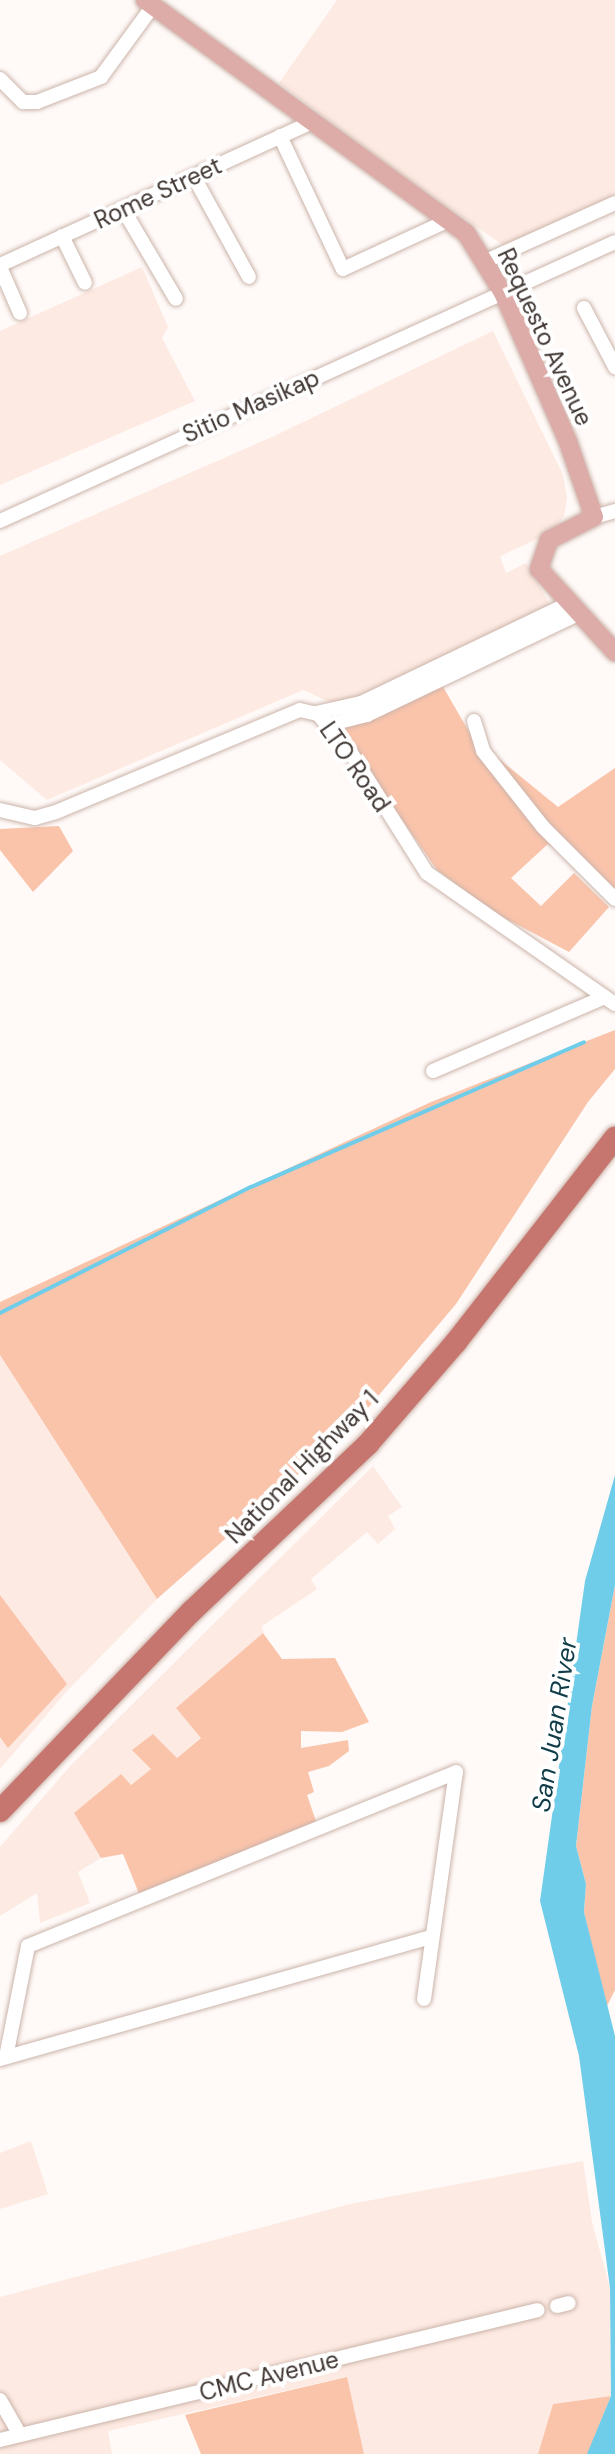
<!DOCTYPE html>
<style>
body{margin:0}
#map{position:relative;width:615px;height:2454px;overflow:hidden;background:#fffaf8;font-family:"DM Sans",sans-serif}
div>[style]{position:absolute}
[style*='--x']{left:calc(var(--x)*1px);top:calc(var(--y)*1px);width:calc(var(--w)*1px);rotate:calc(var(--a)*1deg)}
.built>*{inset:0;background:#fdeae2}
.green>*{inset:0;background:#fac4ab}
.water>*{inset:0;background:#6fcdea}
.stream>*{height:4px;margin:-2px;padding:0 2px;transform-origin:2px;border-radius:2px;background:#6fcdea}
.roads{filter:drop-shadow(0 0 2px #cbb4aa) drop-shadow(0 0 2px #cbb4aa)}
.minor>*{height:14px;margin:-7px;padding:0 7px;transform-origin:7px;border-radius:7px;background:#fff}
.major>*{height:18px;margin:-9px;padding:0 9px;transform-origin:9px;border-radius:9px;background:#ddaca9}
.highway>*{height:22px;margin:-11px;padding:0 11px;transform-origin:11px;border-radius:11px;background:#c6756f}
span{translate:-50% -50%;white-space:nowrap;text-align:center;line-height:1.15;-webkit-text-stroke:8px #fff;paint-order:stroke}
.street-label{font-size:24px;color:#3f3632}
.water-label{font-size:26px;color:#103c48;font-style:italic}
</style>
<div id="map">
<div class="built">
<div style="clip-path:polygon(337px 0,615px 0,615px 199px,507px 248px,393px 168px,279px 83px)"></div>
<div style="clip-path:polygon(142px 267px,168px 327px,162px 338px,195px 401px,0 485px,0 331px)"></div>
<div style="clip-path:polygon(493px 331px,563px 475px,567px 498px,564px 516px,550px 533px,500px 556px,506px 573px,526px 563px,552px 608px,341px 707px,303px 690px,47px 800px,0 760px,0 556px,274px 436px)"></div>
<div style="clip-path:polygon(0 1355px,157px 1599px,66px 1692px,0 1769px)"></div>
<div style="clip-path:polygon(373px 1466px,402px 1507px,388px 1516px,395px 1529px,378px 1544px,367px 1532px,311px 1579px,317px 1589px,262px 1626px,263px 1633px,176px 1708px,201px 1737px,177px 1758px,154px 1735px,151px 1769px,130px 1785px,120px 1775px,74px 1813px,101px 1858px,78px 1872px,90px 1903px,40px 1923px,37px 1893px,0 1916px,0 1847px,71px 1765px)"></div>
<div style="clip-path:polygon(31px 2141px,48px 2194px,0 2209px,0 2153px)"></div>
<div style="clip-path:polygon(583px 2161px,592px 2222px,610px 2288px,611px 2396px,553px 2404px,538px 2454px,364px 2454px,346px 2377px,108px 2431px,112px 2454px,0 2454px,0 2297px,350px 2204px)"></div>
</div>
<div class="green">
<div style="clip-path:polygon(438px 678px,472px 737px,558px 807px,615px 768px,615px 891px,548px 844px,511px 878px,541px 906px,574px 873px,609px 907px,569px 952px,495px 913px,437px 870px,327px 712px)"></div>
<div style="clip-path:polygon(59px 826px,73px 851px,33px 892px,0 850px,0 829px)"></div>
<div style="clip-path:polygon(615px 1030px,615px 1069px,588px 1102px,456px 1304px,351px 1428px,157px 1599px,0 1355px,0 1302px,431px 1102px)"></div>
<div style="clip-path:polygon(615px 1585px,615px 1990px,606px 2008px,584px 1912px,586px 1884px,576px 1846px,592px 1706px)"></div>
<div style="clip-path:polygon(0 1595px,67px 1684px,8px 1748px,0 1737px)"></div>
<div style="clip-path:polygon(263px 1633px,282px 1659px,335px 1658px,369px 1722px,342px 1732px,301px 1731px,301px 1748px,348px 1740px,349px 1751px,329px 1766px,308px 1772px,314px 1792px,307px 1795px,317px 1824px,140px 1896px,123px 1854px,101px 1858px,74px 1813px,121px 1774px,131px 1785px,151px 1769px,132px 1750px,153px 1734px,177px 1758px,201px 1738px,176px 1708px)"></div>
<div style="clip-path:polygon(347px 2377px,364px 2454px,201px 2454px,185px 2415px)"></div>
<div style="clip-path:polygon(611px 2396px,588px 2454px,538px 2454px,553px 2404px)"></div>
</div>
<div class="water">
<div style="clip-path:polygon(615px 1475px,615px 1585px,592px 1706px,576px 1846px,586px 1884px,584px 1912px,615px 2036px,615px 2454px,587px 2454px,611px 2396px,610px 2288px,579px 2056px,540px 1901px,585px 1581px)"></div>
</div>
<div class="stream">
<div style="--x:0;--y:1313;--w:281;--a:-26.7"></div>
<div style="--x:251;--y:1187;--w:363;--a:-23.5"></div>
</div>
<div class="roads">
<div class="minor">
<div style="--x:0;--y:79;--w:33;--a:45"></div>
<div style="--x:23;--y:102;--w:14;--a:0"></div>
<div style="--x:37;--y:102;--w:69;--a:-21.3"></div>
<div style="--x:101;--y:77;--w:88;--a:-53.8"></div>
<div style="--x:280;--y:136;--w:147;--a:64.7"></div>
<div style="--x:343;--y:269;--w:117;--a:-24.8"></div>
<div style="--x:194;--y:177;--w:114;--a:61.2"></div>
<div style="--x:123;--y:209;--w:104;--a:59.5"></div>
<div style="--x:62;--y:236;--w:52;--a:63.9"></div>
<div style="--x:486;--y:261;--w:141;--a:-24.2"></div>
<div style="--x:0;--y:265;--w:346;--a:-24.6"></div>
<div style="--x:0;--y:267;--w:50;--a:66.5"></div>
<div style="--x:584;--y:308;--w:67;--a:62.3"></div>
<div style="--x:594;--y:517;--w:22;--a:-16"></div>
<div style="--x:0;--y:521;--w:675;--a:-24.4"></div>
<div style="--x:316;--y:713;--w:46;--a:-12.5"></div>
<div style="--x:361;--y:703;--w:229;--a:-25.6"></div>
<div style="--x:474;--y:721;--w:31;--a:73"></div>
<div style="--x:483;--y:751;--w:97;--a:51.7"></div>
<div style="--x:543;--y:827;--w:102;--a:45"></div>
<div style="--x:331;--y:724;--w:37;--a:-14"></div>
<div style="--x:367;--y:715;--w:234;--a:-25.6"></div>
<div style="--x:0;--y:810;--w:36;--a:13"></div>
<div style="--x:35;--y:818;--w:22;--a:-16"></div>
<div style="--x:56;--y:812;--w:264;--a:-22.7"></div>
<div style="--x:300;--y:710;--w:18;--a:13"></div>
<div style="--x:318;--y:714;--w:51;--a:49.8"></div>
<div style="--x:351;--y:753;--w:142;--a:57.7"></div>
<div style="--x:427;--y:873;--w:229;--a:34.9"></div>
<div style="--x:433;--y:1071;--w:187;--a:-23.3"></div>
<div style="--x:424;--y:1999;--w:229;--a:-82"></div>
<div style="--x:6;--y:2057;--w:113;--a:-78.8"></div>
<div style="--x:28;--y:1946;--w:462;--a:-22.1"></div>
<div style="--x:0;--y:2059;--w:446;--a:-15.8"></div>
<div style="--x:557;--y:2306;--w:12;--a:-14"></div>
<div style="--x:0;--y:2400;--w:40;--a:60.3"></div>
<div style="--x:0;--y:2440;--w:553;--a:-13.58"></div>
</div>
<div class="major">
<div style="--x:145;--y:0;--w:397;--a:36"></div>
<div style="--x:466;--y:233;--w:70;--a:58.3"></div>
<div style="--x:503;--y:293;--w:163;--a:66.4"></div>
<div style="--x:568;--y:442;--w:79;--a:70.9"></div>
<div style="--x:594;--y:517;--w:51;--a:152.9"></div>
<div style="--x:549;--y:540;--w:31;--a:109"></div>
<div style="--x:539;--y:569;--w:113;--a:47.5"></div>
</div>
<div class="highway">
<div style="--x:0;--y:1811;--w:277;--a:-46.2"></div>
<div style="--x:192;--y:1611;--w:243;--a:-43.5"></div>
<div style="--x:368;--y:1444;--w:135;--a:-49.2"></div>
<div style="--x:456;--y:1342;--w:259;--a:-52.1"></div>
</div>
</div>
<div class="street-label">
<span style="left:158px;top:193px;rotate:-25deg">Rome Street</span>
<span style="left:545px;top:337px;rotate:65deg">Requesto Avenue</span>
<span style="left:251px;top:406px;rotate:-24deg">Sitio Masikap</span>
<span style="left:355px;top:767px;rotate:55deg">LTO Road</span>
<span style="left:302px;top:1467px;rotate:-45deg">National Highway 1</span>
<span style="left:269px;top:2376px;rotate:-14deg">CMC Avenue</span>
</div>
<div class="water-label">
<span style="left:555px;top:1725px;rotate:-81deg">San Juan River</span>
</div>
</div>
